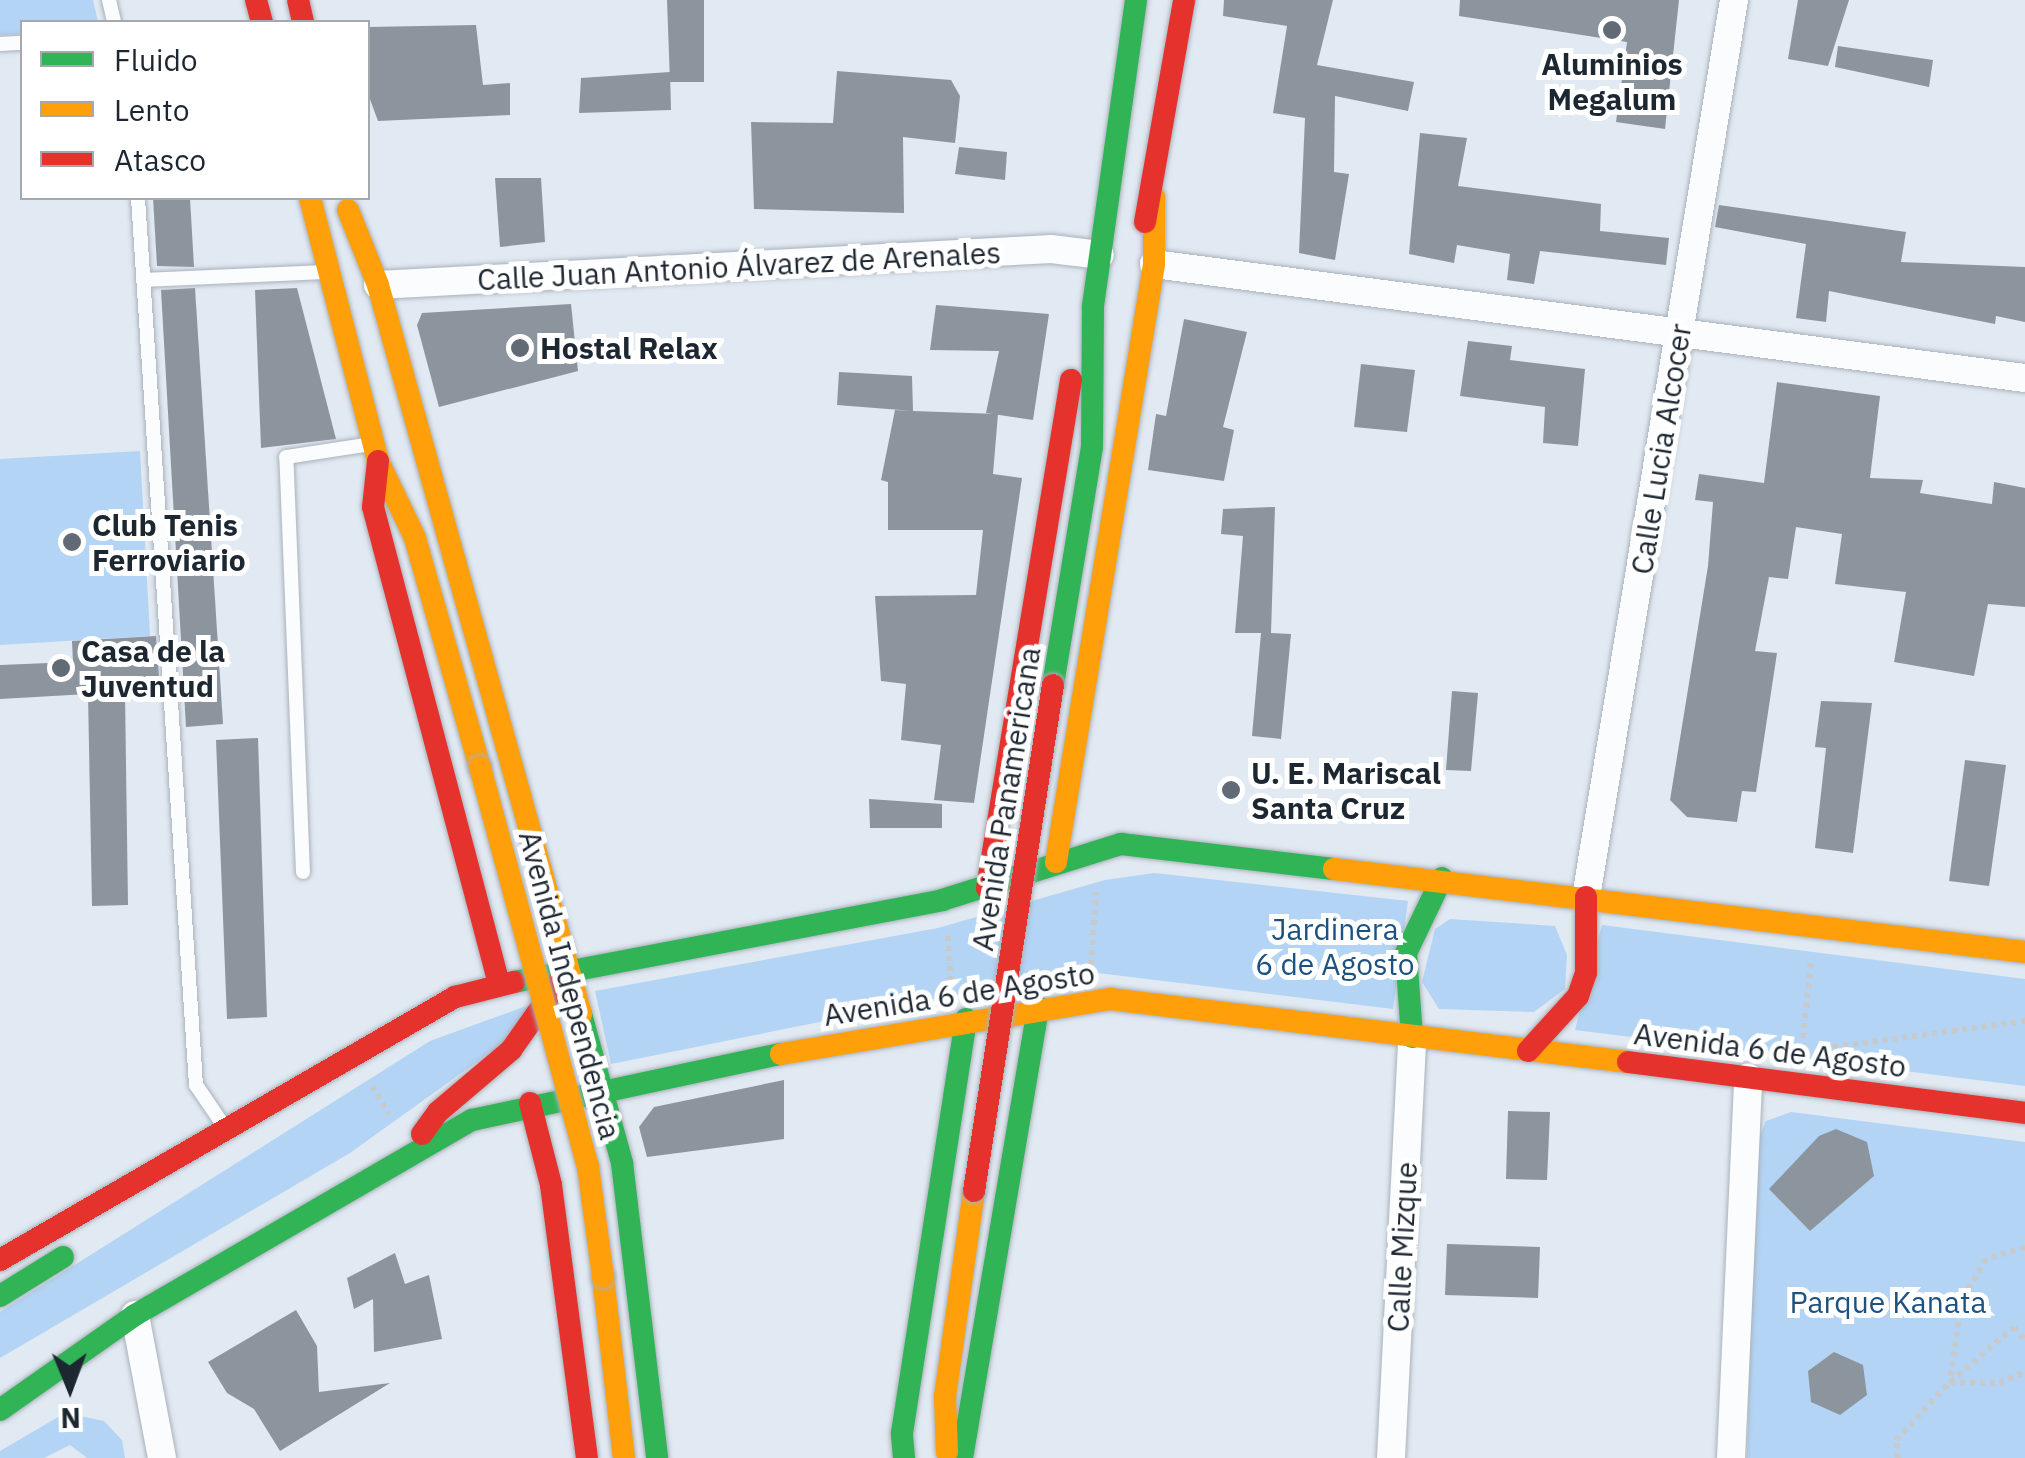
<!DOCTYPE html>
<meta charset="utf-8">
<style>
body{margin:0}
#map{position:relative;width:2025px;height:1458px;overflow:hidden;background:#e1e9f2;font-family:"IBM Plex Sans",sans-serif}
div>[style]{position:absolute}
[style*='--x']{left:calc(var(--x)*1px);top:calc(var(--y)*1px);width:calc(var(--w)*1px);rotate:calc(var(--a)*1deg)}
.green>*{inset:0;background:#b3d4f4}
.building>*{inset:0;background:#8c959d}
.path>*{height:6px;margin-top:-3px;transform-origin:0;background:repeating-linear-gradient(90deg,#c6cacd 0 5px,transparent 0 10px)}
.roads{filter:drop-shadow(0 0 2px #a9b1ba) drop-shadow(0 0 2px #a9b1ba)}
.lane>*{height:14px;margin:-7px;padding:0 7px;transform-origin:7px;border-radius:7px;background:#fafcfd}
.street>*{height:28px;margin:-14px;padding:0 14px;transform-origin:14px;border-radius:14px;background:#fafcfd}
.fast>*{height:22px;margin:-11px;padding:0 11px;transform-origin:11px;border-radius:11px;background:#30b455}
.slow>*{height:22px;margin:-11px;padding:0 11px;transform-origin:11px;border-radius:11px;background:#ff9f0a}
.jam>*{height:22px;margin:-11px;padding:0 11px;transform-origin:11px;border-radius:11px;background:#e5322d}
.bridges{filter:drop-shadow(0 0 2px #a9b1ba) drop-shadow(0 0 2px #a9b1ba)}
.slow-bridge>*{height:22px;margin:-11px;padding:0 11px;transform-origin:11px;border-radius:11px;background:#ff9f0a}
.jam-bridge>*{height:22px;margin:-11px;padding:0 11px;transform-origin:11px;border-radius:11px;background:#e5322d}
.dots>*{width:28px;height:28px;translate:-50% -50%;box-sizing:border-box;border:5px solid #fff;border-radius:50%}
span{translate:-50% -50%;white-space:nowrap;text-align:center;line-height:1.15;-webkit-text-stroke:10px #fff;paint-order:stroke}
.poi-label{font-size:30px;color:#1d2732;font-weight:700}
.left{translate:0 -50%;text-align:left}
.street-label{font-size:30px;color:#1d2732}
.park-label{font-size:30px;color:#1c5180}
.legend{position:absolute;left:20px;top:20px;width:350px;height:180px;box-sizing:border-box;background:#fff;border:2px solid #a5a9ad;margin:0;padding:12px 18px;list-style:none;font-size:30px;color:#1d2732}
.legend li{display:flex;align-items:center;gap:20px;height:50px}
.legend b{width:50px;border:2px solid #a5a9ad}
.north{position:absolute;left:20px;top:1338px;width:100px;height:100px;-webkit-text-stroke:8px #fff;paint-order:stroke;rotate:179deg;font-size:28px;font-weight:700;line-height:40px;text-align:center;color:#1d2732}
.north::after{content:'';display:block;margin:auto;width:35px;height:45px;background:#1d2732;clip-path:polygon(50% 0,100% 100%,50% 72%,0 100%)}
</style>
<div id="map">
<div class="green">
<div style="clip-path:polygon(0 0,93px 0,98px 22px,22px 22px,22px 34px,0 35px)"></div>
<div style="clip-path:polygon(140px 451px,150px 636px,0 645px,0 459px)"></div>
<div style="clip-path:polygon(1154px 873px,1408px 901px,1393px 1009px,1098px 973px,944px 997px,611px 1064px,595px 991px,938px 928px,1105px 880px)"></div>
<div style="clip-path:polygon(1450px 919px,1555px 926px,1567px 955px,1565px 989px,1534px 1012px,1439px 1009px,1422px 982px,1435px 929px)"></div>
<div style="clip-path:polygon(1602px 925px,2025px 979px,2025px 1086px,1575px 1030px)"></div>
<div style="clip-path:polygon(540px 1001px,506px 1041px,350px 1153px,0 1358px,0 1312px,430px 1041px)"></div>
<div style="clip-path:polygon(1791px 1112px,2025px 1142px,2025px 1458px,1747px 1458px,1755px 1147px,1766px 1121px)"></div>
<div style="clip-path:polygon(65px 1413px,104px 1421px,122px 1440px,125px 1458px,87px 1458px,70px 1445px,44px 1458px,0 1458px,0 1451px)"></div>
</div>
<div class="building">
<div style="clip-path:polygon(667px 0,704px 0,704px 82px,670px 82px)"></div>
<div style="clip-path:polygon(1224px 0,1333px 0,1317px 65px,1414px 82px,1408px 111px,1335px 96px,1334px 172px,1349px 174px,1335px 260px,1299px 253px,1305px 118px,1273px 113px,1287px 26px,1223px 16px)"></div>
<div style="clip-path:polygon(1460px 0,1679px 0,1665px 129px,1616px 122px,1627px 42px,1459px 16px)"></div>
<div style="clip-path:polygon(1798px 0,1849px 0,1828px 66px,1788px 59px)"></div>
<div style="clip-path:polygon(476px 25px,483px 85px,510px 83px,510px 115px,378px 121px,368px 94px,368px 27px)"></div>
<div style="clip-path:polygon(1838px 46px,1933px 60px,1929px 87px,1835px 67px)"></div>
<div style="clip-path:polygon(837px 71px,951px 80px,960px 96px,955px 143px,903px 137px,904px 213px,754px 209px,751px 122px,833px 123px)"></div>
<div style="clip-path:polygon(670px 72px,671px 110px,579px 113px,581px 78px)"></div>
<div style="clip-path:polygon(1420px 133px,1467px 138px,1458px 186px,1601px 204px,1600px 231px,1669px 238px,1666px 265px,1540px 251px,1534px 284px,1507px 280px,1510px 254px,1457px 245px,1454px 263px,1409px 254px)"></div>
<div style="clip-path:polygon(959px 147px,1007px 152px,1005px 180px,955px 174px)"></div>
<div style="clip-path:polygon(495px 178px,541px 178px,545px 242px,500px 247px)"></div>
<div style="clip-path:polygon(153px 198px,190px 198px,194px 267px,157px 266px)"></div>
<div style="clip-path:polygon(1719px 205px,1906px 232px,1901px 262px,2025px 267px,2025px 322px,1996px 316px,1995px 324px,1829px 291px,1826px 322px,1796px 318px,1806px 244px,1715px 227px)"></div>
<div style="clip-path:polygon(195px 288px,223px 724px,186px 727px,161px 290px)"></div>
<div style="clip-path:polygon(297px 288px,336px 439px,261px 448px,255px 290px)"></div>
<div style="clip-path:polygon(571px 304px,578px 371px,439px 407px,417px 325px,422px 313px)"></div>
<div style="clip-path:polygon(936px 305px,1049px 314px,1033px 420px,986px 413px,999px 351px,930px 350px)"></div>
<div style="clip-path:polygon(1184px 319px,1247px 332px,1223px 427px,1234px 430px,1224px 481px,1148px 470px,1156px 414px,1166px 416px)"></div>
<div style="clip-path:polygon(1468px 341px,1512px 346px,1510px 360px,1585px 369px,1578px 446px,1543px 443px,1545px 407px,1460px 396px)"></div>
<div style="clip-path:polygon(1361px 364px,1415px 370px,1407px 432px,1354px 427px)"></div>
<div style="clip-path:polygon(839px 372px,912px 376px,913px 411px,998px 414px,993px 474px,1022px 478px,974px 803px,934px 800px,941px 745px,901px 740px,906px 684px,881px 681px,875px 596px,976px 595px,983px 530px,888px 530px,888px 482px,881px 480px,895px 410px,913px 411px,837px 405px)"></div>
<div style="clip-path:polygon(1777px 382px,1880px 396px,1870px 478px,1923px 480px,1920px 493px,1992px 504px,1994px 482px,2025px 488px,2025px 607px,1988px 604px,1974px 676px,1894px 662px,1906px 592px,1835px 584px,1842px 534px,1796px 527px,1788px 579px,1769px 577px,1755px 651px,1777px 653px,1756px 792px,1742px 791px,1737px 822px,1687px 817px,1670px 800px,1708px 566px,1713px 502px,1695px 500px,1699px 474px,1764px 483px)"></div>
<div style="clip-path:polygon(1275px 507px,1271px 633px,1291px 634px,1281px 739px,1252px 736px,1261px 633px,1235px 633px,1243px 536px,1221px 534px,1223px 509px)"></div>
<div style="clip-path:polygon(156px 636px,160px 690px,125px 692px,128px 905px,92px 906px,88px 694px,0 699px,0 665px,73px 662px,72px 641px)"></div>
<div style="clip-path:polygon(1452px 691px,1478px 693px,1471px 771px,1446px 770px)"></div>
<div style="clip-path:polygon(1821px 701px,1872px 703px,1853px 853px,1815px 848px,1826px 748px,1815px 747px)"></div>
<div style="clip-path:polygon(258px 738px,267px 1017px,227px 1019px,216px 740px)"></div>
<div style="clip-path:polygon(1965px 760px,2006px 765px,1989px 886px,1949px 881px)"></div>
<div style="clip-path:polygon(869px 799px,942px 804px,942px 828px,870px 828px)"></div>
<div style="clip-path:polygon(784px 1080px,784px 1139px,647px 1157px,639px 1127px,654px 1107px)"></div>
<div style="clip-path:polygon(1508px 1111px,1550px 1112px,1547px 1180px,1506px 1179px)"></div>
<div style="clip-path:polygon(1836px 1129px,1867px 1142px,1874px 1176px,1810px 1231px,1769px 1189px,1819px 1136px)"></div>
<div style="clip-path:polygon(1447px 1244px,1540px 1247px,1538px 1298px,1445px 1295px)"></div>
<div style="clip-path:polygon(395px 1253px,405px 1284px,429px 1275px,442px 1339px,374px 1352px,373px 1299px,354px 1309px,347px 1278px)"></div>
<div style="clip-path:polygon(296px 1310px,317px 1346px,319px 1392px,390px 1383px,280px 1451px,254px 1409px,227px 1393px,208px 1362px)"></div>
<div style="clip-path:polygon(1834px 1352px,1863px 1365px,1867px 1395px,1840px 1415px,1811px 1402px,1808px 1371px)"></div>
</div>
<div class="path">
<div style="--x:948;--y:936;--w:47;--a:86.3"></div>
<div style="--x:1091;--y:965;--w:73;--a:-86.1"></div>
<div style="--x:1833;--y:1047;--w:194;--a:-7.7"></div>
<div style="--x:1802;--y:1048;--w:87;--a:-84.1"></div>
<div style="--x:372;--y:1086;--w:33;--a:59"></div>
<div style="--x:2025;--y:1247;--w:41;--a:162.9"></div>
<div style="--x:1986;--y:1259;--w:50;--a:120.2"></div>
<div style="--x:1961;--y:1302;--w:81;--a:97.8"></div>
<div style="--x:1950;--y:1382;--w:49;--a:1.2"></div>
<div style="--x:1999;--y:1383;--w:28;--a:-23"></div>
<div style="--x:1898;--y:1458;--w:18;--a:-96"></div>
<div style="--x:1896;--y:1440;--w:79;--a:-47"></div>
<div style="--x:1950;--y:1382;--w:84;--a:-40.7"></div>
<div style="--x:2014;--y:1327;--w:17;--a:50"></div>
</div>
<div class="roads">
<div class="lane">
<div style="--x:109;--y:0;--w:23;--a:77"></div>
<div style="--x:0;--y:44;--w:22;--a:-3"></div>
<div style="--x:138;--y:198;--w:889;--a:86.26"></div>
<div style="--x:196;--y:1085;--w:50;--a:55.7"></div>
<div style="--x:144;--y:280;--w:180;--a:-2.5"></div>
<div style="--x:303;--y:872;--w:415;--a:-92.3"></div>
<div style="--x:286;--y:457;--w:87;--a:-8.6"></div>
</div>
<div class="street">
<div style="--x:1154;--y:264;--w:878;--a:7.46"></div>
<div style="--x:378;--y:285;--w:674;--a:-3.06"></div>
<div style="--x:1051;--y:249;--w:49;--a:7"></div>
<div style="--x:1586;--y:897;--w:909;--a:-80.63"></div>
<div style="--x:135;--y:1315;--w:146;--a:79.3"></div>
<div style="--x:1391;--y:1458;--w:422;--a:-87.1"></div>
<div style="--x:1731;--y:1458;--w:381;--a:-87.4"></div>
</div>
<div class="fast">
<div style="--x:1053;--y:685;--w:241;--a:-80.7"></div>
<div style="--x:1092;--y:447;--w:141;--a:-89.6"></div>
<div style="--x:1093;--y:306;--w:309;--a:-82"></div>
<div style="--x:514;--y:982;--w:436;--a:-10.8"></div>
<div style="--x:942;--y:900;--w:188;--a:-17.4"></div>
<div style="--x:1121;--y:844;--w:214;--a:6.7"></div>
<div style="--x:581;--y:1014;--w:155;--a:74.6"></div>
<div style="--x:622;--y:1163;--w:297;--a:83.2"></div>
<div style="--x:1412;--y:1037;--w:84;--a:-94.1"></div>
<div style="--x:1406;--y:953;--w:83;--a:-64.4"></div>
<div style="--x:0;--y:1296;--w:74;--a:-31.8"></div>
<div style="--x:0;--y:1410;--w:165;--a:-35.1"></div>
<div style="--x:135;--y:1315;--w:389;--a:-30.1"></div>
<div style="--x:472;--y:1120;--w:316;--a:-12.1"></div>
<div style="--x:904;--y:1458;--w:25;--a:-95"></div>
<div style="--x:902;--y:1433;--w:419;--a:-81.2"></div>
<div style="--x:962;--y:1458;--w:457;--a:-80.4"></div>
</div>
<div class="slow">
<div style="--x:310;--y:198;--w:272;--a:75.5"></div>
<div style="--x:378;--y:461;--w:85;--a:64.3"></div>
<div style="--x:415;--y:538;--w:238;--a:74.2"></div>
<div style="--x:348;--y:210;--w:81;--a:68.2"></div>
<div style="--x:378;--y:285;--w:757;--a:74.44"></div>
<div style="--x:1056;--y:862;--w:606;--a:-80.69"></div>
<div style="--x:1154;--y:264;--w:67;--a:-90"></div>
<div style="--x:1334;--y:869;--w:696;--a:6.85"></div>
<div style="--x:781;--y:1054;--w:334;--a:-9.5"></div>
<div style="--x:1110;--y:999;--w:522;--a:6.93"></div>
<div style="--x:603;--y:1277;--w:182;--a:83.4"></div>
<div style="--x:947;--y:1452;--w:55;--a:-92.1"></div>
<div style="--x:945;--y:1397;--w:208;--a:-82"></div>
</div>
<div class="jam">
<div style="--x:256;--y:0;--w:23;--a:75"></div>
<div style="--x:298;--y:0;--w:23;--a:77"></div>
<div style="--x:1145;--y:222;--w:225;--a:-80"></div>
<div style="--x:378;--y:461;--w:46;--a:96.2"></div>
<div style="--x:373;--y:507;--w:493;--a:75.2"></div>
<div style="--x:987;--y:888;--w:515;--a:-80.61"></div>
<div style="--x:1528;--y:1051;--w:74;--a:-47.7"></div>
<div style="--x:1578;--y:996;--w:24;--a:-71"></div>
<div style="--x:1586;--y:973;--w:76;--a:-90"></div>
<div style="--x:1628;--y:1062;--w:400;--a:7.3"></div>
<div style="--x:530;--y:1103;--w:85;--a:75.6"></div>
<div style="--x:551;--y:1185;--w:275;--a:82.5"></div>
<div style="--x:422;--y:1134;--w:27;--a:-54"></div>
<div style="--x:438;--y:1112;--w:96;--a:-40.3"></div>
<div style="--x:511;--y:1050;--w:87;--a:-54.8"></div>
<div style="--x:0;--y:1260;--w:526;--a:-30.03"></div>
<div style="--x:455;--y:997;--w:61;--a:-14.3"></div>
</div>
</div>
<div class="bridges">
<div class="slow-bridge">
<div style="--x:480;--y:767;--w:414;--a:74.9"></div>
<div style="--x:588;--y:1167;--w:111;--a:82.2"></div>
</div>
<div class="jam-bridge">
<div style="--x:974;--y:1191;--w:512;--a:-81.13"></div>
</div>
</div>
<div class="dots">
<div style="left:1612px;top:30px;background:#626b75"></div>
<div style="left:520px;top:348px;background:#626b75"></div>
<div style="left:72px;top:542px;background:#626b75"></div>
<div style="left:61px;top:668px;background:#626b75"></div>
<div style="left:1231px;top:790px;background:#626b75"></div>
</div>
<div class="poi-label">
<span style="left:1612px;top:81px">Aluminios<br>Megalum</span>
<span class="left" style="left:540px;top:348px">Hostal Relax</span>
<span class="left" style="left:92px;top:542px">Club Tenis<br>Ferroviario</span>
<span class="left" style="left:81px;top:668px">Casa de la<br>Juventud</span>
<span class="left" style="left:1251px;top:790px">U. E. Mariscal<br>Santa Cruz</span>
</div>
<div class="street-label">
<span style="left:739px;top:266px;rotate:-3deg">Calle Juan Antonio Álvarez de Arenales</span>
<span style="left:1661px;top:449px;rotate:-81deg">Calle Lucia Alcocer</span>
<span style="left:1006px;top:799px;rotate:-81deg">Avenida Panamericana</span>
<span style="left:570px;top:985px;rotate:75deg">Avenida Independencia</span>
<span style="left:959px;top:994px;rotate:-9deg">Avenida 6 de Agosto</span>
<span style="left:1770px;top:1050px;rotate:7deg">Avenida 6 de Agosto</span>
<span style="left:1402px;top:1247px;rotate:-87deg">Calle Mizque</span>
</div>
<div class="park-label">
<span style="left:1335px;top:946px">Jardinera<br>6 de Agosto</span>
<span style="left:1888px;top:1302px">Parque Kanata</span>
</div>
<ul class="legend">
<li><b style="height:12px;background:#30b455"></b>Fluido</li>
<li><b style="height:12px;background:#ff9f0a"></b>Lento</li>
<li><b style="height:12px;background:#e5322d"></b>Atasco</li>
</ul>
<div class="north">N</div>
</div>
